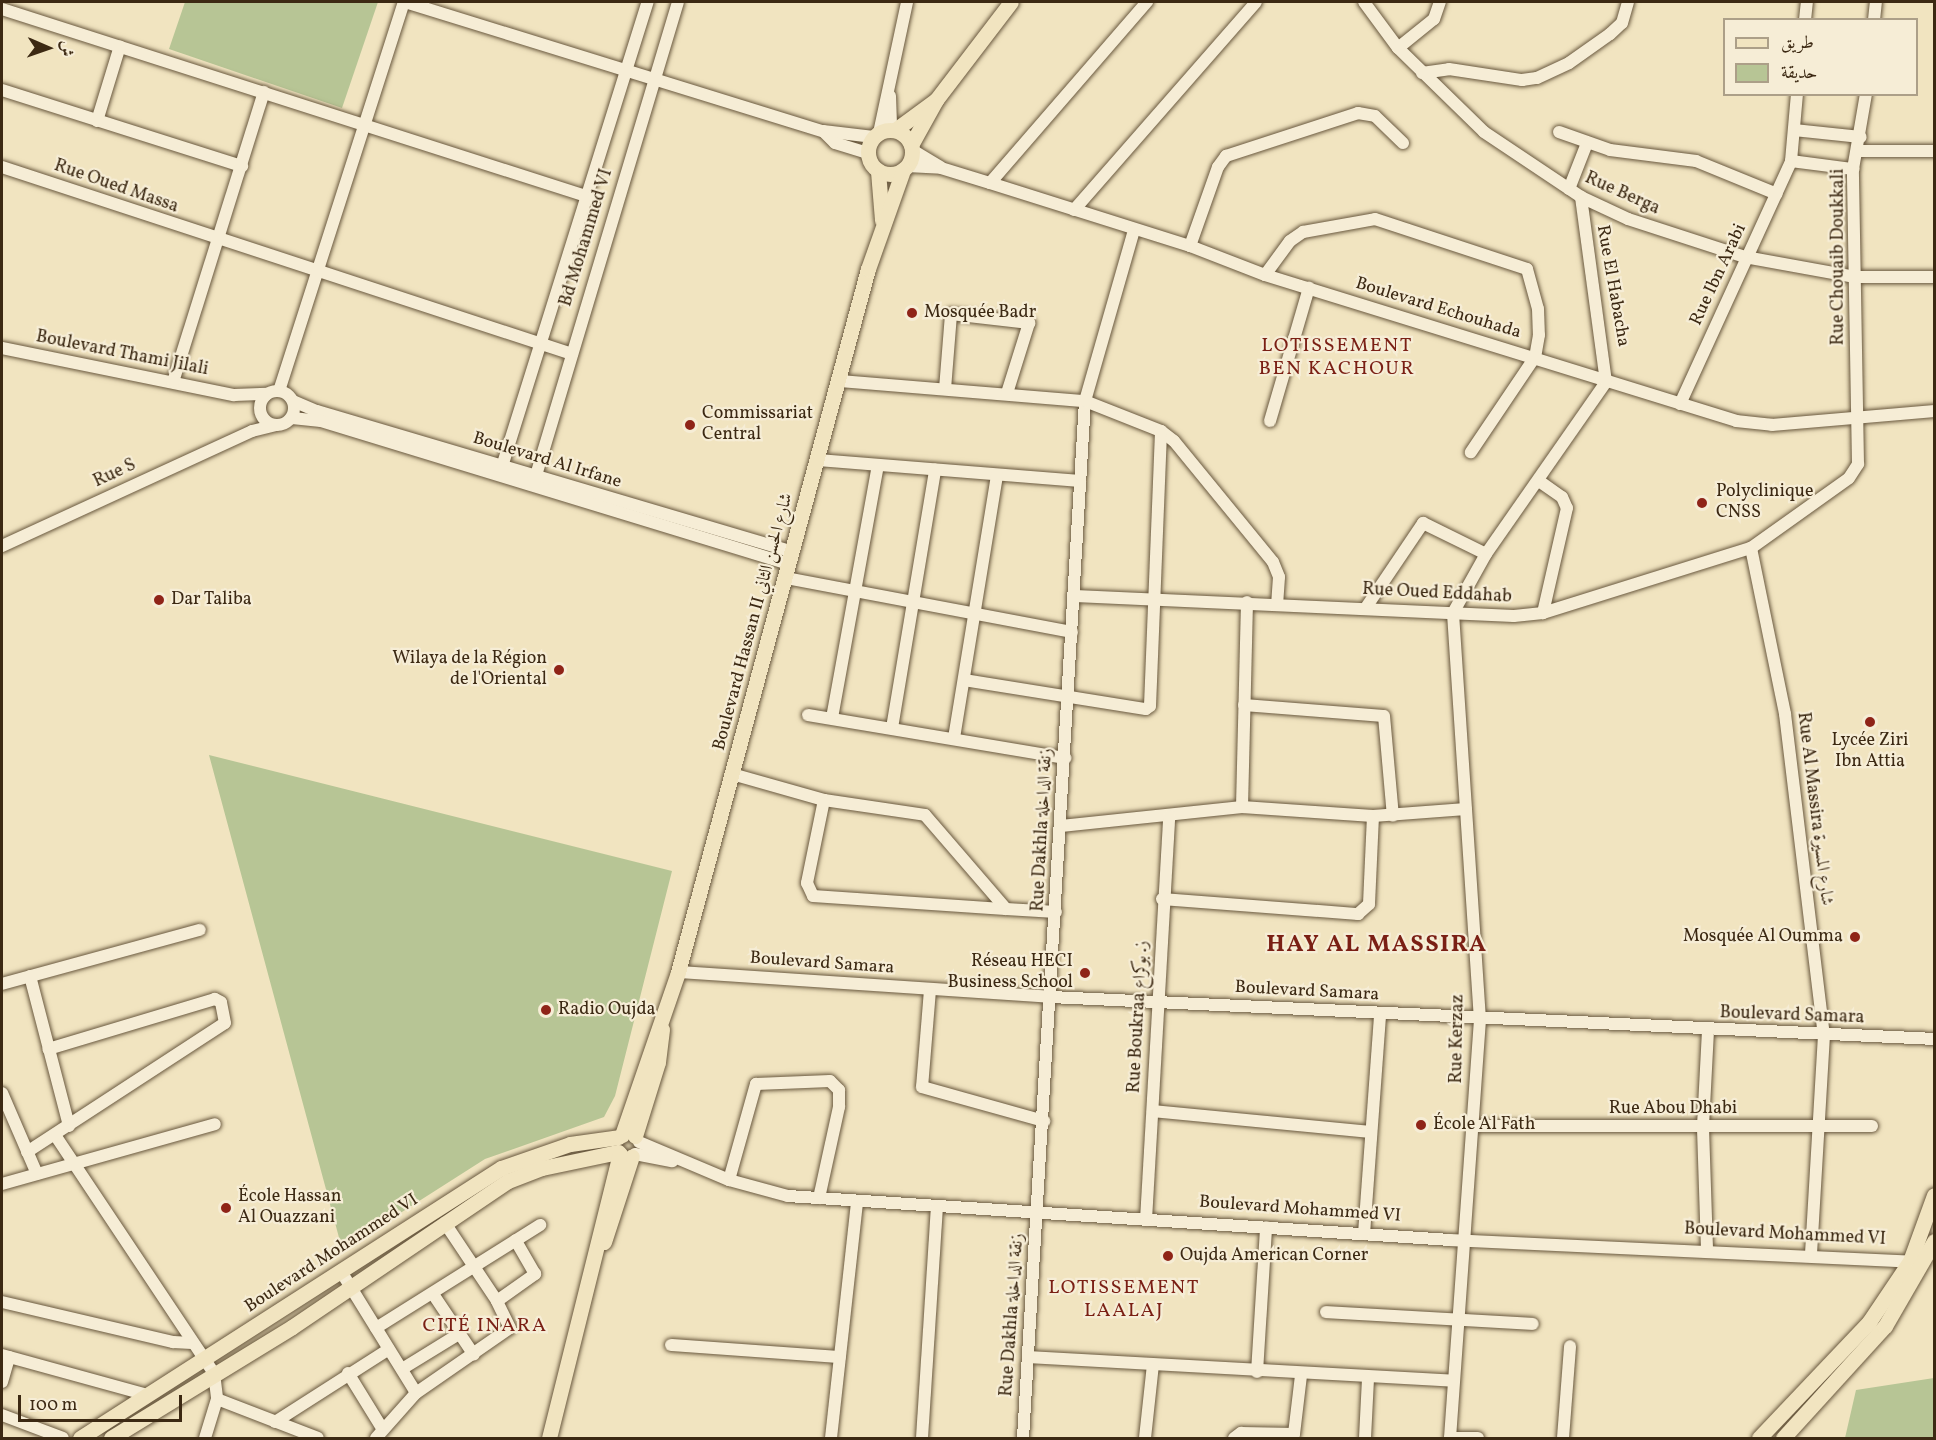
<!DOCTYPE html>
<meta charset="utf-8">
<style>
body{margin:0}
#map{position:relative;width:1936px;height:1440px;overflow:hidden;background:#f1e4c0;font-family:Vollkorn,Amiri,serif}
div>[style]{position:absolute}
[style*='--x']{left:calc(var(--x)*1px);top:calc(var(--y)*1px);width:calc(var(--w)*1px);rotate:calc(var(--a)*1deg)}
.green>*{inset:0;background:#b7c595}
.roads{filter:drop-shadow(0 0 2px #69583e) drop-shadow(0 0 2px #69583e)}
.minor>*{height:12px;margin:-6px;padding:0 6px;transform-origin:6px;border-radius:6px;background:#f6edd6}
.minor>.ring{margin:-6px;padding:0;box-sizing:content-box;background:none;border:12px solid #f6edd6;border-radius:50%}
.major>*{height:15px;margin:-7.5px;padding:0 7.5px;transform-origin:7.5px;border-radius:7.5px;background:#f1e4c0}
.major>.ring{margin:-7.5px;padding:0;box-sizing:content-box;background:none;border:15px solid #f1e4c0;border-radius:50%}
.dots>*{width:16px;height:16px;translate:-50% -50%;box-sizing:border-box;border:3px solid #f6edd6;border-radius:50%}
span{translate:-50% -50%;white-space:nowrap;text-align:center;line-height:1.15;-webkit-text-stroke:4.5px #f6edd6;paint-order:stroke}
.street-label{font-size:18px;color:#3c2913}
.poi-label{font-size:18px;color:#3c2913}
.left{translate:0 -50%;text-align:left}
.right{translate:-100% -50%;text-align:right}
.neighbourhood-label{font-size:20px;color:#7a1f14;letter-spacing:1.5px}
.district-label{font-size:24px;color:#7a1f14;font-weight:700;letter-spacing:1.5px}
.frame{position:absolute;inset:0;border:3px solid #3c2913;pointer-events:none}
.legend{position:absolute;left:1723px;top:18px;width:195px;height:78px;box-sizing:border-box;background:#f6edd6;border:2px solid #ac9f88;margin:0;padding:8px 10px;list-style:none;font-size:18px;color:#3c2913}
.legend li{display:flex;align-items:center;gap:12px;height:30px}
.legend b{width:30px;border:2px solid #ac9f88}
.north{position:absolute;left:18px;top:18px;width:60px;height:60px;-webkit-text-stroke:4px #f6edd6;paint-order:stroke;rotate:92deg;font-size:16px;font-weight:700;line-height:24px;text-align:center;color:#3c2913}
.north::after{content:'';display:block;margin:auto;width:21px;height:27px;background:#3c2913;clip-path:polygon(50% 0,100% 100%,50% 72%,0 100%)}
.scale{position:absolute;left:18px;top:1395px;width:164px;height:27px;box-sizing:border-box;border:3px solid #3c2913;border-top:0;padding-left:8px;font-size:18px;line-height:21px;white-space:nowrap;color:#3c2913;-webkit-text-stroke:4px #f6edd6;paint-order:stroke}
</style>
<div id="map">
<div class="green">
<div style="clip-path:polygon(185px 2px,378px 2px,342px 108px,169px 49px)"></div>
<div style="clip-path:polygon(209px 755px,672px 871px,615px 1096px,604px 1117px,485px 1159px,347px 1247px,341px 1245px)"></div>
<div style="clip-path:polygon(1934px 1378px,1934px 1438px,1845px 1438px,1856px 1390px)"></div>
</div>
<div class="roads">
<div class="minor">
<div style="--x:405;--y:2;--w:437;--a:17.2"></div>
<div style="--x:823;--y:131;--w:51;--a:6.7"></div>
<div style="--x:1364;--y:2;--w:57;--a:53.5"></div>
<div style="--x:1398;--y:48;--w:120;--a:44.3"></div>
<div style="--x:1484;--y:132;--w:117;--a:33.8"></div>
<div style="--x:1581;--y:197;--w:52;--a:25.1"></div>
<div style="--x:1628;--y:219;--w:123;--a:18"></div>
<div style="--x:1745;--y:257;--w:112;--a:10.3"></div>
<div style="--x:1855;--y:277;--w:79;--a:0"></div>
<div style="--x:2;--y:9;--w:616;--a:17.76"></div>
<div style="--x:1805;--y:20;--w:18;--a:-84"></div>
<div style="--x:1874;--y:20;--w:18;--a:-84"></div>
<div style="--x:1398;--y:48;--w:46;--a:-38.9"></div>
<div style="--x:1434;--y:19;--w:18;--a:-71"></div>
<div style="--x:1422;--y:73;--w:27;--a:-8"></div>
<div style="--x:1449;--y:69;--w:74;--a:8.6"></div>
<div style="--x:1522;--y:80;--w:15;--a:-8"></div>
<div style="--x:1537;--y:78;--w:35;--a:-25"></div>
<div style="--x:1569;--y:63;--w:50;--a:-35.3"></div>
<div style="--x:1610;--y:34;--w:16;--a:-43"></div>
<div style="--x:1622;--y:23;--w:22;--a:-74"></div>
<div style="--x:2;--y:90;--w:252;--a:17.6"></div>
<div style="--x:890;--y:96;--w:34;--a:88"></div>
<div style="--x:97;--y:121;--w:78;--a:-73"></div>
<div style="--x:1794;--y:130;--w:67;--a:6"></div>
<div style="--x:823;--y:131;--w:17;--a:45"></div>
<div style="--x:835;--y:143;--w:34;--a:17"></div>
<div style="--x:1559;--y:132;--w:54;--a:19.4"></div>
<div style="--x:1610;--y:150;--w:87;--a:7.3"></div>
<div style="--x:1696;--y:161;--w:87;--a:22.2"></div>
<div style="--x:879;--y:133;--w:134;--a:-77.9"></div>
<div style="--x:912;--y:150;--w:33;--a:31"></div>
<div style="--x:1859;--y:151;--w:75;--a:0"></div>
<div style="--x:1791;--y:161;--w:63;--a:7.4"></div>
<div style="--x:907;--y:166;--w:34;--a:3"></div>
<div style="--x:941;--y:168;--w:51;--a:17"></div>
<div style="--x:990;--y:183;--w:210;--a:17.5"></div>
<div style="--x:1190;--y:246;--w:80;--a:21.1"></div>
<div style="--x:1265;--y:275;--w:493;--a:17.2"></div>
<div style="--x:1736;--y:421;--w:36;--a:6"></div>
<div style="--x:1772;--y:425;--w:163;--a:-4.9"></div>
<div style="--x:2;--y:167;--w:600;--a:18.16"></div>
<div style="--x:990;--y:183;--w:240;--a:-49.1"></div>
<div style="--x:1569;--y:189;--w:49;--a:-68.6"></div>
<div style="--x:1074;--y:210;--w:276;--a:-48.8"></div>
<div style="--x:1190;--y:246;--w:84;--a:-70.5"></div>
<div style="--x:1218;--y:167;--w:14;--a:-54"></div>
<div style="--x:1226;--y:156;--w:139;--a:-18"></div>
<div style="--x:1358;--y:113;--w:17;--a:10"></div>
<div style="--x:1375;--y:116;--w:39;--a:44"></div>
<div style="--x:1265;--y:275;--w:42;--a:-53.7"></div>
<div style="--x:1290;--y:241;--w:16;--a:-35"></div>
<div style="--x:1303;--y:232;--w:73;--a:-10.2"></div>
<div style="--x:1375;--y:219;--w:160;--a:18.2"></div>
<div style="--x:1527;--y:269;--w:41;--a:74.6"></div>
<div style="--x:1538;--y:309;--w:26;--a:88"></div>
<div style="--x:1539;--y:335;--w:22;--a:100"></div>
<div style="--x:1535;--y:357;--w:115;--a:124"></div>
<div style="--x:2;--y:348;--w:237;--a:11.5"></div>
<div style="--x:234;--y:395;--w:33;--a:-2"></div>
<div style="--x:840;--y:381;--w:246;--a:4.7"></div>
<div style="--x:1085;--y:401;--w:82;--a:21.5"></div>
<div style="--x:1161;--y:431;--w:16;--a:38"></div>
<div style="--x:1174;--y:441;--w:156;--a:50.7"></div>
<div style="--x:1273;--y:562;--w:16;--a:68"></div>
<div style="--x:1279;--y:577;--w:26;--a:94"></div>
<div style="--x:173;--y:382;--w:304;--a:-72.6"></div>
<div style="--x:945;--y:389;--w:75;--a:-85.4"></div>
<div style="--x:951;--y:314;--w:79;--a:6.6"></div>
<div style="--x:1029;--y:323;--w:73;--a:107.4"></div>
<div class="ring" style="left:260px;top:391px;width:22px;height:22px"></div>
<div style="--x:279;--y:391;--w:409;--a:-72.2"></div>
<div style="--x:293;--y:401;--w:26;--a:23"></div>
<div style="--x:317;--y:411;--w:496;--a:16.5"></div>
<div style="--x:1680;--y:404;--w:267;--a:-65.4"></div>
<div style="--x:1791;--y:161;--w:67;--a:-84.9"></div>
<div style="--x:292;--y:418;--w:29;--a:6"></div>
<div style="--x:321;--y:421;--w:490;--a:17"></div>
<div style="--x:1270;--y:421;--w:139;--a:-73.7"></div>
<div style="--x:818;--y:460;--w:263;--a:4.6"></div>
<div style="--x:500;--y:473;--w:494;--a:-72.6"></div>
<div style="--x:1539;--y:481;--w:28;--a:35"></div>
<div style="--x:1562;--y:497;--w:12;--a:66"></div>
<div style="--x:1567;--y:508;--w:108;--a:102.9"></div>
<div style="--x:534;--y:482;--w:501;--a:-73.3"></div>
<div style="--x:2;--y:546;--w:275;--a:-24.7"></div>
<div style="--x:252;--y:431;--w:25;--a:-14"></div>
<div style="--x:1751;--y:548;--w:169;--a:78.4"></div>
<div style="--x:1785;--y:714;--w:323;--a:83.1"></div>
<div style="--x:1824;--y:1035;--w:220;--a:93.4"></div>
<div style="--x:786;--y:578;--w:291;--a:10.7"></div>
<div style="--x:1075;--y:596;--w:439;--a:2.6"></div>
<div style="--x:1514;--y:616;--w:29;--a:-6"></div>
<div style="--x:1543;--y:613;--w:218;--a:-17.4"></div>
<div style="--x:1751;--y:548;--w:120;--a:-35.5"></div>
<div style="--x:1849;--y:478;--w:17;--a:-57"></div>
<div style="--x:1858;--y:464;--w:295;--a:-91"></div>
<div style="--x:1853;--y:169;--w:76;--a:-80.2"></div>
<div style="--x:1365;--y:609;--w:104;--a:-56"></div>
<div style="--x:1423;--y:523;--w:70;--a:26.2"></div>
<div style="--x:964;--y:680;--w:184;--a:9.1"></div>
<div style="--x:1146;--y:709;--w:5;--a:-37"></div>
<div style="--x:1150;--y:706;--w:275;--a:-87.7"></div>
<div style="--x:1244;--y:705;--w:140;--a:4.5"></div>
<div style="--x:1384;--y:716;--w:100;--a:84.9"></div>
<div style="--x:808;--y:715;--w:261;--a:9.5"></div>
<div style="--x:832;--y:718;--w:256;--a:-79.7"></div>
<div style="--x:892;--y:728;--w:262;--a:-80.5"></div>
<div style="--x:954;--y:738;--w:266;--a:-80.7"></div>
<div style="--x:732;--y:774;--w:96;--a:15.8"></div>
<div style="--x:824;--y:800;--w:102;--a:8.4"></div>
<div style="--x:925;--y:815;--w:124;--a:49.2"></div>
<div style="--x:1006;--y:909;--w:50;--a:3.4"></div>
<div style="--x:824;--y:800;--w:85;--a:101.6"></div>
<div style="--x:807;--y:883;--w:14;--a:65"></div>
<div style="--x:813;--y:896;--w:193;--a:3.9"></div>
<div style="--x:1242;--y:807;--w:205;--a:-88.6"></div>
<div style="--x:1061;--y:826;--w:182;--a:-6"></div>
<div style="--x:1242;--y:807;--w:131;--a:3.9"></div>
<div style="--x:1373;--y:816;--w:93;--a:-4.3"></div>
<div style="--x:1162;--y:899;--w:197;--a:4.4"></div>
<div style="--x:1358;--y:914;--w:15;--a:-42"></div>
<div style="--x:1369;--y:904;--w:88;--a:-87.4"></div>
<div style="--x:678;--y:972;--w:374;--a:3.8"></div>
<div style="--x:1051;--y:997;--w:884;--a:2.72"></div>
<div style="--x:30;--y:976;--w:155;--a:75.4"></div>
<div style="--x:2;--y:984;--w:205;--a:-15.3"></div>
<div style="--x:930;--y:990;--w:97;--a:94.7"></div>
<div style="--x:922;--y:1087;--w:127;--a:15.6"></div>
<div style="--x:2;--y:1093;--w:88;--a:66.6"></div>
<div style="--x:1153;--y:1111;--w:218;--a:5.5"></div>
<div style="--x:1473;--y:1126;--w:399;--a:0"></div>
<div style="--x:55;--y:1135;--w:286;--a:56.3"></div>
<div style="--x:214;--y:1373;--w:26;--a:83"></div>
<div style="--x:217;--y:1399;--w:41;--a:107.1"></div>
<div style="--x:639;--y:1142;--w:98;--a:22.9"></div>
<div style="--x:729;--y:1180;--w:61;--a:15.2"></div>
<div style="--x:788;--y:1196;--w:663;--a:3.8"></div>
<div style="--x:1450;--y:1240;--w:468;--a:2.7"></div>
<div style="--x:27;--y:1152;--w:236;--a:-33.1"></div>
<div style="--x:225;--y:1023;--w:21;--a:-101"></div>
<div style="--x:221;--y:1002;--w:7;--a:-153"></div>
<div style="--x:215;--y:999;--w:174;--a:163.3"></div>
<div style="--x:635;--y:1154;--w:38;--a:11"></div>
<div style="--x:729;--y:1180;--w:100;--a:-74.3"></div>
<div style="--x:756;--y:1084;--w:74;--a:-2.3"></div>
<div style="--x:830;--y:1081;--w:13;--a:45"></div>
<div style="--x:839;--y:1090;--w:17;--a:90"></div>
<div style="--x:839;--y:1107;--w:93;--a:102.4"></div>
<div style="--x:2;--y:1184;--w:221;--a:-15.7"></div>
<div style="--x:1146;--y:1220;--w:405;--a:-86.7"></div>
<div style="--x:1364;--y:1234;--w:221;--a:-85.8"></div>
<div style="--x:1707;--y:1249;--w:123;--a:-91.9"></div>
<div style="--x:1703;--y:1126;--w:95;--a:-87"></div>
<div style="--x:342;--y:1273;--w:141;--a:58.3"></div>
<div style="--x:433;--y:1294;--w:73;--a:56.1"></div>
<div style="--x:497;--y:1301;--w:47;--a:-35.4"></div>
<div style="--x:535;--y:1274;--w:39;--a:-120"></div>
<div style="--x:2;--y:1302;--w:176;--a:13.2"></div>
<div style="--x:173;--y:1342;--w:19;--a:3"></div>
<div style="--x:1326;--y:1312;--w:207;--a:3.3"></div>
<div style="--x:376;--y:1328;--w:194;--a:-32.1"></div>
<div style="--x:671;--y:1345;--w:169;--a:4.1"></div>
<div style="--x:2;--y:1355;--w:150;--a:15.4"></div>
<div style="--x:1029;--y:1357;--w:424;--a:3.2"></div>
<div style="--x:402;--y:1369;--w:67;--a:-31.6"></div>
<div style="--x:1257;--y:1372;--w:145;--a:-86.4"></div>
<div style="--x:348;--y:1373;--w:65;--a:58.3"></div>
<div style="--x:2;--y:1382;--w:26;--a:-74"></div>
<div style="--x:217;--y:1399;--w:108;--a:21.1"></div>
<div style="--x:2;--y:1415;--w:65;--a:20.7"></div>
<div style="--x:275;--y:1422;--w:135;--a:-32.6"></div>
<div style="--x:376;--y:1438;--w:60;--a:-48.4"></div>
<div style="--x:416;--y:1393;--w:114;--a:-34.7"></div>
<div style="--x:510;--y:1328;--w:30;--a:-116"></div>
<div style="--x:497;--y:1301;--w:94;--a:-123.7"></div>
<div style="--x:831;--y:1438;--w:238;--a:-83.7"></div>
<div style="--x:922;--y:1438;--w:232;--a:-86.3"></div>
<div style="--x:1023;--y:1438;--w:1039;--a:-86.58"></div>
<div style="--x:1085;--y:401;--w:178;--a:-74"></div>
<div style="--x:1145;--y:1438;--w:74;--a:-83.8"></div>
<div style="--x:1234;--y:1438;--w:9;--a:-36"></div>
<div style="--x:1241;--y:1433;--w:53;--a:1.1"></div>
<div style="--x:1294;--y:1434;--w:59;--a:-83.2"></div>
<div style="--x:1365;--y:1438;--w:60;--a:-87.1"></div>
<div style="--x:1450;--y:1438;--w:419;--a:-85.9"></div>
<div style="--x:1480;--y:1020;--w:408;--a:-93.8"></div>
<div style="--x:1453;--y:613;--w:68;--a:-60.8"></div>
<div style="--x:1486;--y:554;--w:210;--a:-55.1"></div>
<div style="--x:1606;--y:382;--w:187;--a:-97.7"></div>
<div style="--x:1450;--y:1438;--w:28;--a:0"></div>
<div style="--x:1563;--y:1438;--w:92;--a:-85.6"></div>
</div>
<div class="major">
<div class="ring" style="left:868px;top:130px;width:29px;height:29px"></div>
<div style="--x:895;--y:130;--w:51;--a:-36.2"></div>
<div style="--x:911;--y:145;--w:51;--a:-60.9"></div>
<div style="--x:936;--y:100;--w:123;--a:-52.6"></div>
<div style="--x:878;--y:171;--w:49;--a:85.3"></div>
<div style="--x:622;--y:1135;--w:172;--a:-71"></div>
<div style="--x:678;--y:972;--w:728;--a:-74.88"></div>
<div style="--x:868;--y:269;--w:105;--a:-70.5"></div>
<div style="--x:635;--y:1136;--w:77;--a:-72.7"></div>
<div style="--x:658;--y:1062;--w:33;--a:-83"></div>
<div style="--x:604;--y:1242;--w:90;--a:-72"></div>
<div style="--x:80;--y:1438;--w:500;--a:-32.67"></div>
<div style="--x:501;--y:1168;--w:73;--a:-19.2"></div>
<div style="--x:570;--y:1144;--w:49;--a:-8.1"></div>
<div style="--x:111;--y:1438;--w:212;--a:-31.5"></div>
<div style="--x:292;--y:1327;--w:261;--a:-34.1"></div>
<div style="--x:508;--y:1181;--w:36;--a:-21"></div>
<div style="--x:542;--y:1168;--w:78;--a:-11.9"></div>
<div style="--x:549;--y:1438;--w:293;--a:-76"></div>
<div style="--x:1759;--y:1438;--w:160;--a:-46.5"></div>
<div style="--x:1869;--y:1322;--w:73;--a:-56.1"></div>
<div style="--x:1910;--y:1261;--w:70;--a:-70"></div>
<div style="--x:1783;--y:1438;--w:151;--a:-47.7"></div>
<div style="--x:1885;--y:1326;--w:98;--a:-60"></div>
</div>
</div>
<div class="dots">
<div style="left:912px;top:313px;background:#8f2418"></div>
<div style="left:690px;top:425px;background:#8f2418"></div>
<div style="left:1702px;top:503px;background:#8f2418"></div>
<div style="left:159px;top:600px;background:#8f2418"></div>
<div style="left:559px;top:670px;background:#8f2418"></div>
<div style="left:1870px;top:722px;background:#8f2418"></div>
<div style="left:1855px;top:937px;background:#8f2418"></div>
<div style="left:1085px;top:973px;background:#8f2418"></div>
<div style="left:546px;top:1010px;background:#8f2418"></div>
<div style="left:1421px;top:1125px;background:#8f2418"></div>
<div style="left:226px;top:1208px;background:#8f2418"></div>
<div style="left:1168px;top:1256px;background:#8f2418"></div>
</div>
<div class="street-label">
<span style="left:116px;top:187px;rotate:19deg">Rue Oued Massa</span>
<span style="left:1622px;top:194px;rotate:24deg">Rue Berga</span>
<span style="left:587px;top:238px;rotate:-73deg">Bd Mohammed VI</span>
<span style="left:1839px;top:257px;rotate:-90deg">Rue Chouaib Doukkali</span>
<span style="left:1719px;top:275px;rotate:-65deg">Rue Ibn Arabi</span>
<span style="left:1612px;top:286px;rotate:80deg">Rue El Habacha</span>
<span style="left:1438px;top:309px;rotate:17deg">Boulevard Echouhada</span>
<span style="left:122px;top:354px;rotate:11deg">Boulevard Thami Jilali</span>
<span style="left:547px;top:461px;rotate:17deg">Boulevard Al Irfane</span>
<span style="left:115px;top:474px;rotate:-25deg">Rue S</span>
<span style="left:1437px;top:594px;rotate:3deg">Rue Oued Eddahab</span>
<span style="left:754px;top:622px;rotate:-75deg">Boulevard Hassan II شارع الحسن الثاني</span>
<span style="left:1814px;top:809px;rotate:83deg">Rue Al Massira شارع المسيرة</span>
<span style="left:1043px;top:830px;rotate:-87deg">Rue Dakhla زنقة الداخلة</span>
<span style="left:822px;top:964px;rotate:4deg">Boulevard Samara</span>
<span style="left:1307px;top:992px;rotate:3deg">Boulevard Samara</span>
<span style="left:1792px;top:1016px;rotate:2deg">Boulevard Samara</span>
<span style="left:1139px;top:1017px;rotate:-87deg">Rue Boukraa ز. بوكراع</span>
<span style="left:1458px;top:1039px;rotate:-89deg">Rue Kerzaz</span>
<span style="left:1673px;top:1109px">Rue Abou Dhabi</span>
<span style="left:1300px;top:1210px;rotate:4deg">Boulevard Mohammed VI</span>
<span style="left:1785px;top:1235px;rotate:3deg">Boulevard Mohammed VI</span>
<span style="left:332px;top:1254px;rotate:-33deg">Boulevard Mohammed VI</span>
<span style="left:1013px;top:1315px;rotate:-86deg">Rue Dakhla زنقة الداخلة</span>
</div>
<div class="poi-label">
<span class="left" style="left:924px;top:313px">Mosquée Badr</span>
<span class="left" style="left:702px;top:425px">Commissariat<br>Central</span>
<span class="left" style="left:1716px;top:503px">Polyclinique<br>CNSS</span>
<span class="left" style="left:171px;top:600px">Dar Taliba</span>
<span class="right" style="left:547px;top:670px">Wilaya de la Région<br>de l'Oriental</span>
<span style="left:1870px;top:752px">Lycée Ziri<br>Ibn Attia</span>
<span class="right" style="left:1843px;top:937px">Mosquée Al Oumma</span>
<span class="right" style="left:1073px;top:973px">Réseau HECI<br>Business School</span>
<span class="left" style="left:558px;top:1010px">Radio Oujda</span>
<span class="left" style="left:1433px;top:1125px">École Al Fath</span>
<span class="left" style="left:238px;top:1208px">École Hassan<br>Al Ouazzani</span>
<span class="left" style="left:1180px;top:1256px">Oujda American Corner</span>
</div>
<div class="neighbourhood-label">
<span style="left:1337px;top:358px">LOTISSEMENT<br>BEN KACHOUR</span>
<span style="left:1124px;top:1300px">LOTISSEMENT<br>LAALAJ</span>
<span style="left:485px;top:1326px">CITÉ INARA</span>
</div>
<div class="district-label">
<span style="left:1377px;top:946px">HAY AL MASSIRA</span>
</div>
<div class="frame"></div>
<ul class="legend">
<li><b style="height:8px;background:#f1e4c0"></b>طريق</li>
<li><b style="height:16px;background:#b7c595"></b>حديقة</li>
</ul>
<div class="north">ش</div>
<div class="scale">100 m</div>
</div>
